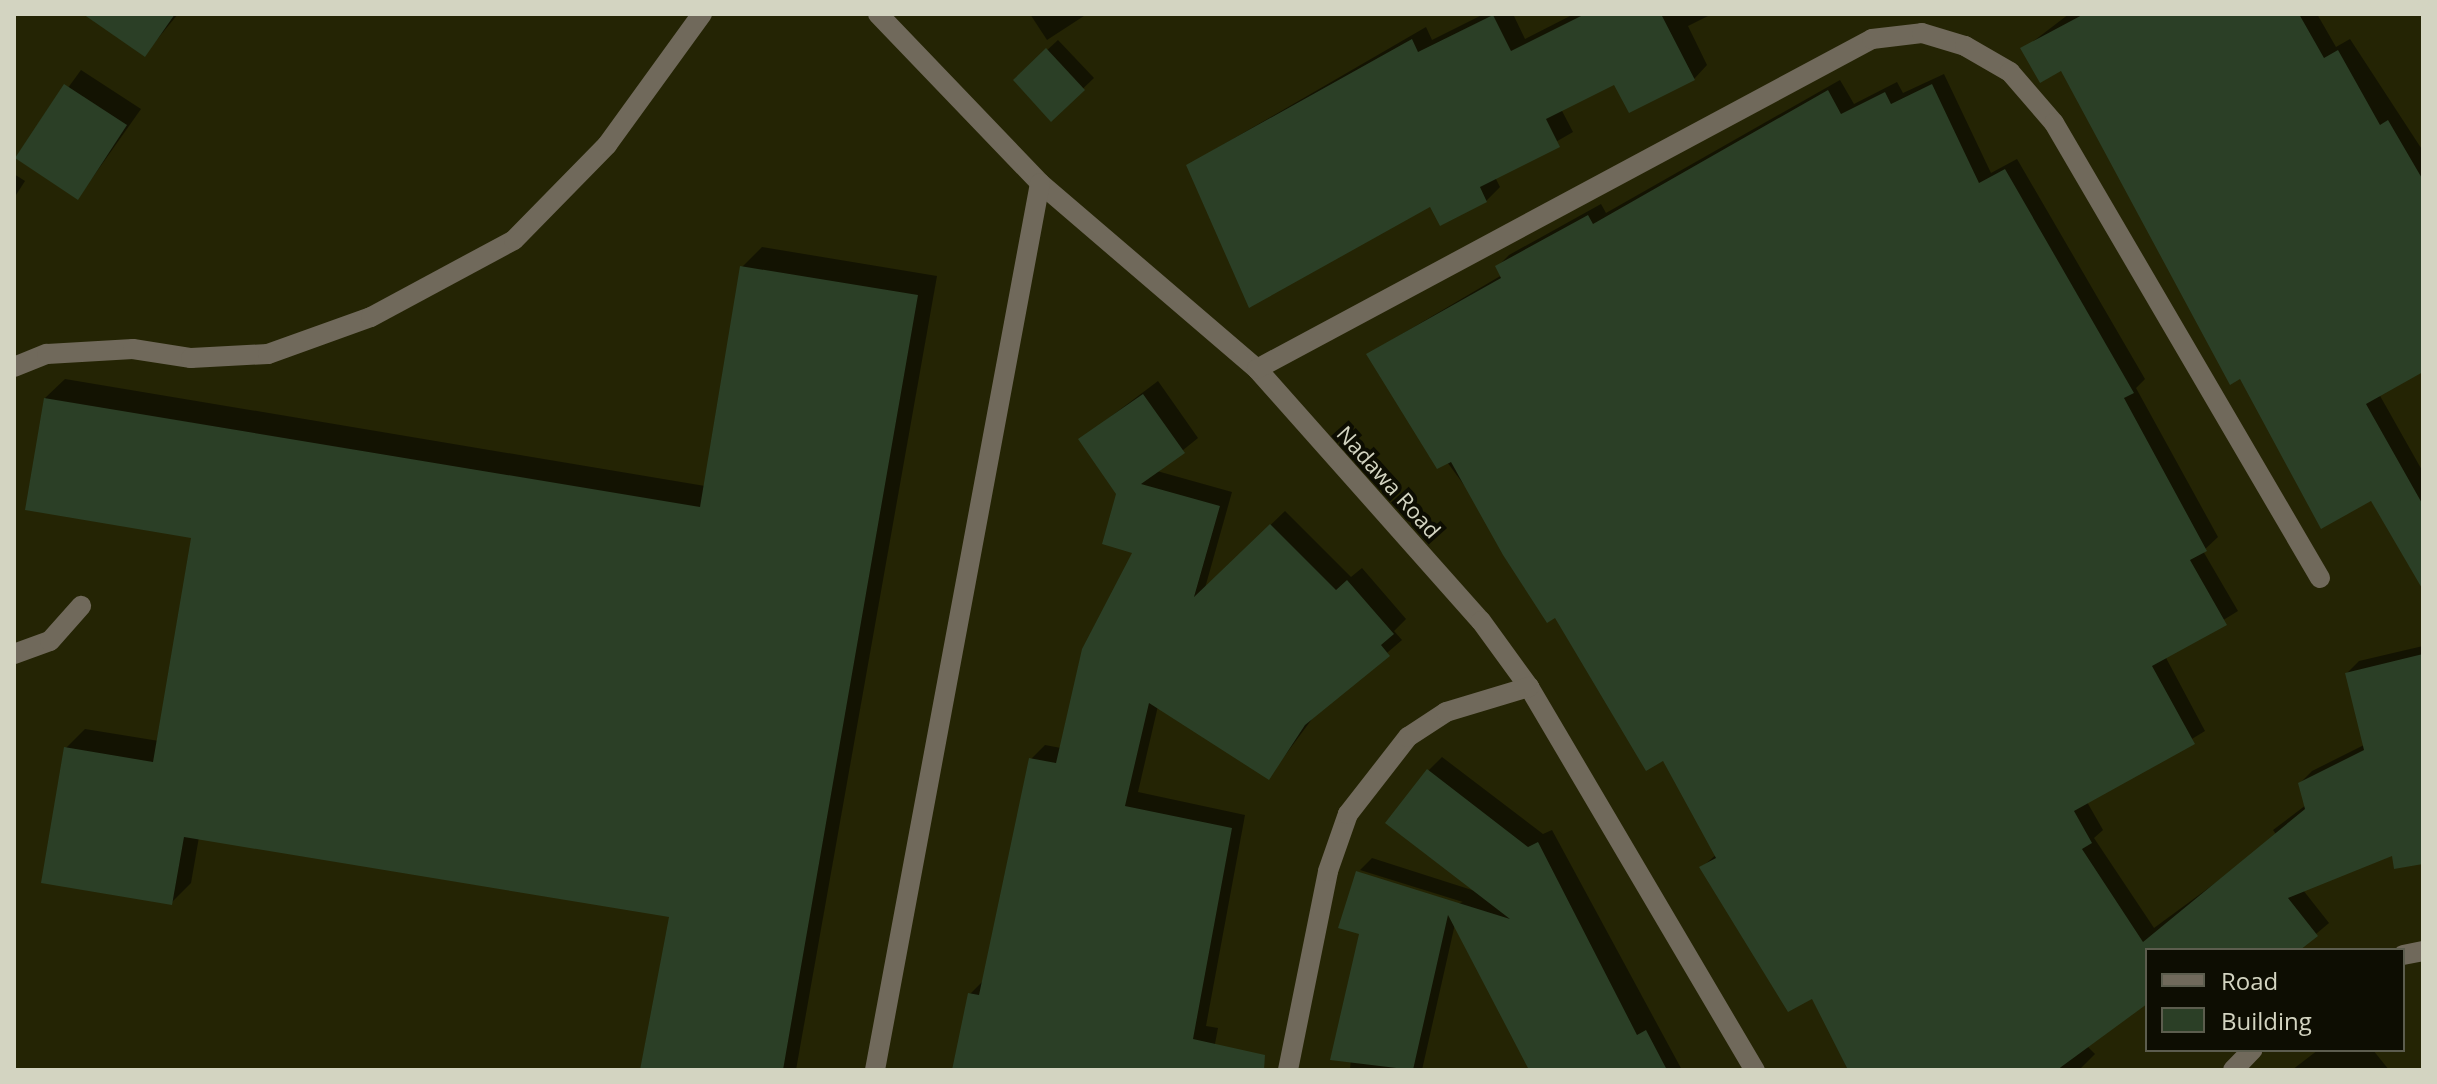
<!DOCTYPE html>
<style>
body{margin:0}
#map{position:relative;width:2437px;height:1084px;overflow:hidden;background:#242404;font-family:"Open Sans",sans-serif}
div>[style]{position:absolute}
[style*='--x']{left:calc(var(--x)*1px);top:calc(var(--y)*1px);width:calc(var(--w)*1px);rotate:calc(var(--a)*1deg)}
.shadow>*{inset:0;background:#0007}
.building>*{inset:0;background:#2b3f26}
.minor>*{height:20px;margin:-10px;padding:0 10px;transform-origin:10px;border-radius:10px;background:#70695b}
span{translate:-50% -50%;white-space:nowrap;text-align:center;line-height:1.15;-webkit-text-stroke:8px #0d0d02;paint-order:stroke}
.street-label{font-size:22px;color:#d3d4c1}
.frame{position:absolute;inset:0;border:16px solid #d3d4c1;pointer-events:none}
.legend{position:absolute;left:2145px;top:948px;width:260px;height:104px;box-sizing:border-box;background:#0d0d02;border:2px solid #5c5d4e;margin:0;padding:10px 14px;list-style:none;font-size:24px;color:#d3d4c1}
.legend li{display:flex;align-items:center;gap:16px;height:40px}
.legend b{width:40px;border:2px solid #5c5d4e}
</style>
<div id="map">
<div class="shadow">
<div style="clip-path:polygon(86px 14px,178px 14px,145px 54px)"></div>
<div style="clip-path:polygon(1030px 14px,1087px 14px,1047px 40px)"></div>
<div style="clip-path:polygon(1484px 14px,1513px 14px,1525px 39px,1574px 14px,1712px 14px,1688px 26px,1707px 65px,1694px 79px,1615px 82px,1561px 109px,1573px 132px,1495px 177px,1500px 187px,1486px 201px,1431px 204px,1188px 165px,1426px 27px,1432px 40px)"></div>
<div style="clip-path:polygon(2069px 14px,2317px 14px,2336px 47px,2350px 39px,2423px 151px,2423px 370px,2379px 394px,2423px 472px,2423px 575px,2372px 499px,2241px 376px,2062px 69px,2023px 49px)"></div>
<div style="clip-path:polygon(1058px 40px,1094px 78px,1051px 119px,1015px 80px)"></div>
<div style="clip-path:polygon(81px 70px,141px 109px,78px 198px,17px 158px)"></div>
<div style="clip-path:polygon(1944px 74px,1991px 173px,2017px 159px,2145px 379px,2136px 388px,2218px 537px,2203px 551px,2238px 611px,2165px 656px,2205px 731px,2087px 802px,2103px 830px,2094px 838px,2154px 928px,2278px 837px,2273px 830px,2306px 805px,2300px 783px,2312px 771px,2364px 745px,2347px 673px,2359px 661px,2423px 646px,2423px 862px,2393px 854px,2303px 890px,2329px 923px,2297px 950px,2147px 950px,2147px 1002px,2087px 1046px,2095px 1054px,2079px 1070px,1848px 1070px,1812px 996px,1702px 867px,1717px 854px,1664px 758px,1368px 354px,1502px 275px,1497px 267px,1509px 255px,1601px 204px,1606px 213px,1840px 80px,1854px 104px,1897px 82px,1903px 93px)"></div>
<div style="clip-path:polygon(14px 174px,25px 181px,14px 198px)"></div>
<div style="clip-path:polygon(762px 247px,937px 276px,796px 1070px,642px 1070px,671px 916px,199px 837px,191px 883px,172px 902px,66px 748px,85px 729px,159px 741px,194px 536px,45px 398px,65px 379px,705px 486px,742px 267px)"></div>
<div style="clip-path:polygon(1158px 381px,1198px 438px,1157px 471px,1232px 492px,1205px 588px,1285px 511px,1351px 577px,1362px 568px,1406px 619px,1394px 631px,1402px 640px,1315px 715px,1269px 777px,1158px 706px,1138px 792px,1245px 815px,1206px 1026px,1218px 1028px,1210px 1070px,955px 1070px,970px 994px,985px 979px,1031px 759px,1045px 745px,1061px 748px,1135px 552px,1118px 494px,1081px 439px)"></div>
<div style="clip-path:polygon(1442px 757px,1543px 834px,1552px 830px,1682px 1070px,1531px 1070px,1455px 924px,1422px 1070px,1350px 1070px,1361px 933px,1463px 902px,1360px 870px,1372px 858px,1475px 891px,1429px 770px)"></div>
<div style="clip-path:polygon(2318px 1050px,2373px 1050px,2389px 1070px,2292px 1070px)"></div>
</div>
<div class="building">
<div style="clip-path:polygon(83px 14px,175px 14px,145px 57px)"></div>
<div style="clip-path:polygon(1585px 14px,1661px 14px,1695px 80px,1629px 113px,1614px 85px,1546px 119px,1560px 147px,1480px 187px,1487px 202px,1440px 226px,1430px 207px,1249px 308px,1186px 165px,1412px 39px,1418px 52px,1493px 15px,1511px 51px)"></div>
<div style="clip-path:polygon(2084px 14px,2299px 14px,2324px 58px,2338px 50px,2380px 125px,2388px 120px,2423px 180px,2423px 372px,2366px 404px,2423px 505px,2423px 590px,2371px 501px,2321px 529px,2240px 379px,2230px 385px,2061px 71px,2040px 83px,2020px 48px)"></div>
<div style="clip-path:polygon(1046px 48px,1085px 90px,1051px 122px,1013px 80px)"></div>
<div style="clip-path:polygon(64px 84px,127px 125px,78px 200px,15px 158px)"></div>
<div style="clip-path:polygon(1932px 84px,1979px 183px,2005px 169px,2134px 393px,2124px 398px,2207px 551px,2190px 560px,2227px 625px,2152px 666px,2195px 744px,2074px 811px,2092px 843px,2082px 849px,2143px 942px,2305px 809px,2298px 783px,2364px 750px,2345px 673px,2423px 654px,2423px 864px,2394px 869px,2392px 856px,2288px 898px,2318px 936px,2300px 950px,2147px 950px,2147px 1004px,2057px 1070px,1848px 1070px,1812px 999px,1788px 1012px,1699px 867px,1716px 858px,1663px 761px,1646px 771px,1555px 618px,1547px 623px,1503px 555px,1451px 462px,1437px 469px,1366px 354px,1501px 278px,1495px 266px,1588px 215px,1593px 224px,1828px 90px,1841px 114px,1885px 92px,1891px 104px)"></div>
<div style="clip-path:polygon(740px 266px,918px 295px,783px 1070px,640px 1070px,669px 917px,184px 837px,172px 905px,41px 883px,64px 747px,153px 762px,191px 538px,25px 510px,44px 398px,700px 507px)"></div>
<div style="clip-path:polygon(1143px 394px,1185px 453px,1141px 484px,1220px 506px,1194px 597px,1270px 524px,1336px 590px,1347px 580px,1394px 634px,1381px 645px,1390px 656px,1305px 725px,1269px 780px,1149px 703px,1125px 806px,1232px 828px,1193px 1039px,1265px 1055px,1264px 1070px,952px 1070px,968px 993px,979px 995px,1029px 758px,1056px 763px,1082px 649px,1132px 553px,1102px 544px,1116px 494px,1078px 439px)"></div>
<div style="clip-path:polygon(1427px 769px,1528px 847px,1538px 842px,1637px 1035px,1646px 1030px,1667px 1070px,1529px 1070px,1448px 915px,1413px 1070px,1330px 1060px,1359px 934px,1338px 928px,1356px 871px,1510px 919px,1385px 823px)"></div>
</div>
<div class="minor">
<div style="--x:878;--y:14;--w:234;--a:46.2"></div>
<div style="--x:1040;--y:183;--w:286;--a:40.6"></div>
<div style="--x:1257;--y:369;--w:337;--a:48.4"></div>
<div style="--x:1481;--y:621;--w:82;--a:54"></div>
<div style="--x:1529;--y:687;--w:445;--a:59.5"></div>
<div style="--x:14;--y:367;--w:35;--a:-22"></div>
<div style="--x:47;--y:354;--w:86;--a:-3.3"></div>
<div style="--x:133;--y:349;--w:59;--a:8.8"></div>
<div style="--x:191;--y:358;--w:77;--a:-3"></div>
<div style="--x:268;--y:354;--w:109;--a:-19.8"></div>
<div style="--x:371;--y:317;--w:162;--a:-28.3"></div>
<div style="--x:514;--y:240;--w:133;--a:-45.6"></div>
<div style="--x:607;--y:145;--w:162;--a:-54.1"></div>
<div style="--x:1257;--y:369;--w:698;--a:-28.22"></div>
<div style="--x:1872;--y:39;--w:50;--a:-6.8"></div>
<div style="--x:1922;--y:33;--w:45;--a:16.8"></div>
<div style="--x:1965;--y:46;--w:52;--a:30"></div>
<div style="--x:2010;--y:72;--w:67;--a:49.2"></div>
<div style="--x:2054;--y:123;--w:527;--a:59.69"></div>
<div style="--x:14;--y:654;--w:38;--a:-20"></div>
<div style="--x:50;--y:641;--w:47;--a:-48.5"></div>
<div style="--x:2403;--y:955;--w:20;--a:-11"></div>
<div style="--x:875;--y:1070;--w:902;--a:-79.46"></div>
<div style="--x:1288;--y:1070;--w:203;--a:-78.6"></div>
<div style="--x:1328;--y:871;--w:60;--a:-70.7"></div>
<div style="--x:1348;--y:814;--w:98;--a:-52.1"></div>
<div style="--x:1408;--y:737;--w:45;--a:-33.3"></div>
<div style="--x:1446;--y:712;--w:87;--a:-16.8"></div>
<div style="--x:2233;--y:1070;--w:28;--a:-46"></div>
</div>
<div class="street-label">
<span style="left:1389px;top:482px;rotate:48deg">Nadawa Road</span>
</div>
<div class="frame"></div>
<ul class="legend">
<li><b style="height:10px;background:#70695b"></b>Road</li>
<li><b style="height:22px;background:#2b3f26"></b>Building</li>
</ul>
</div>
